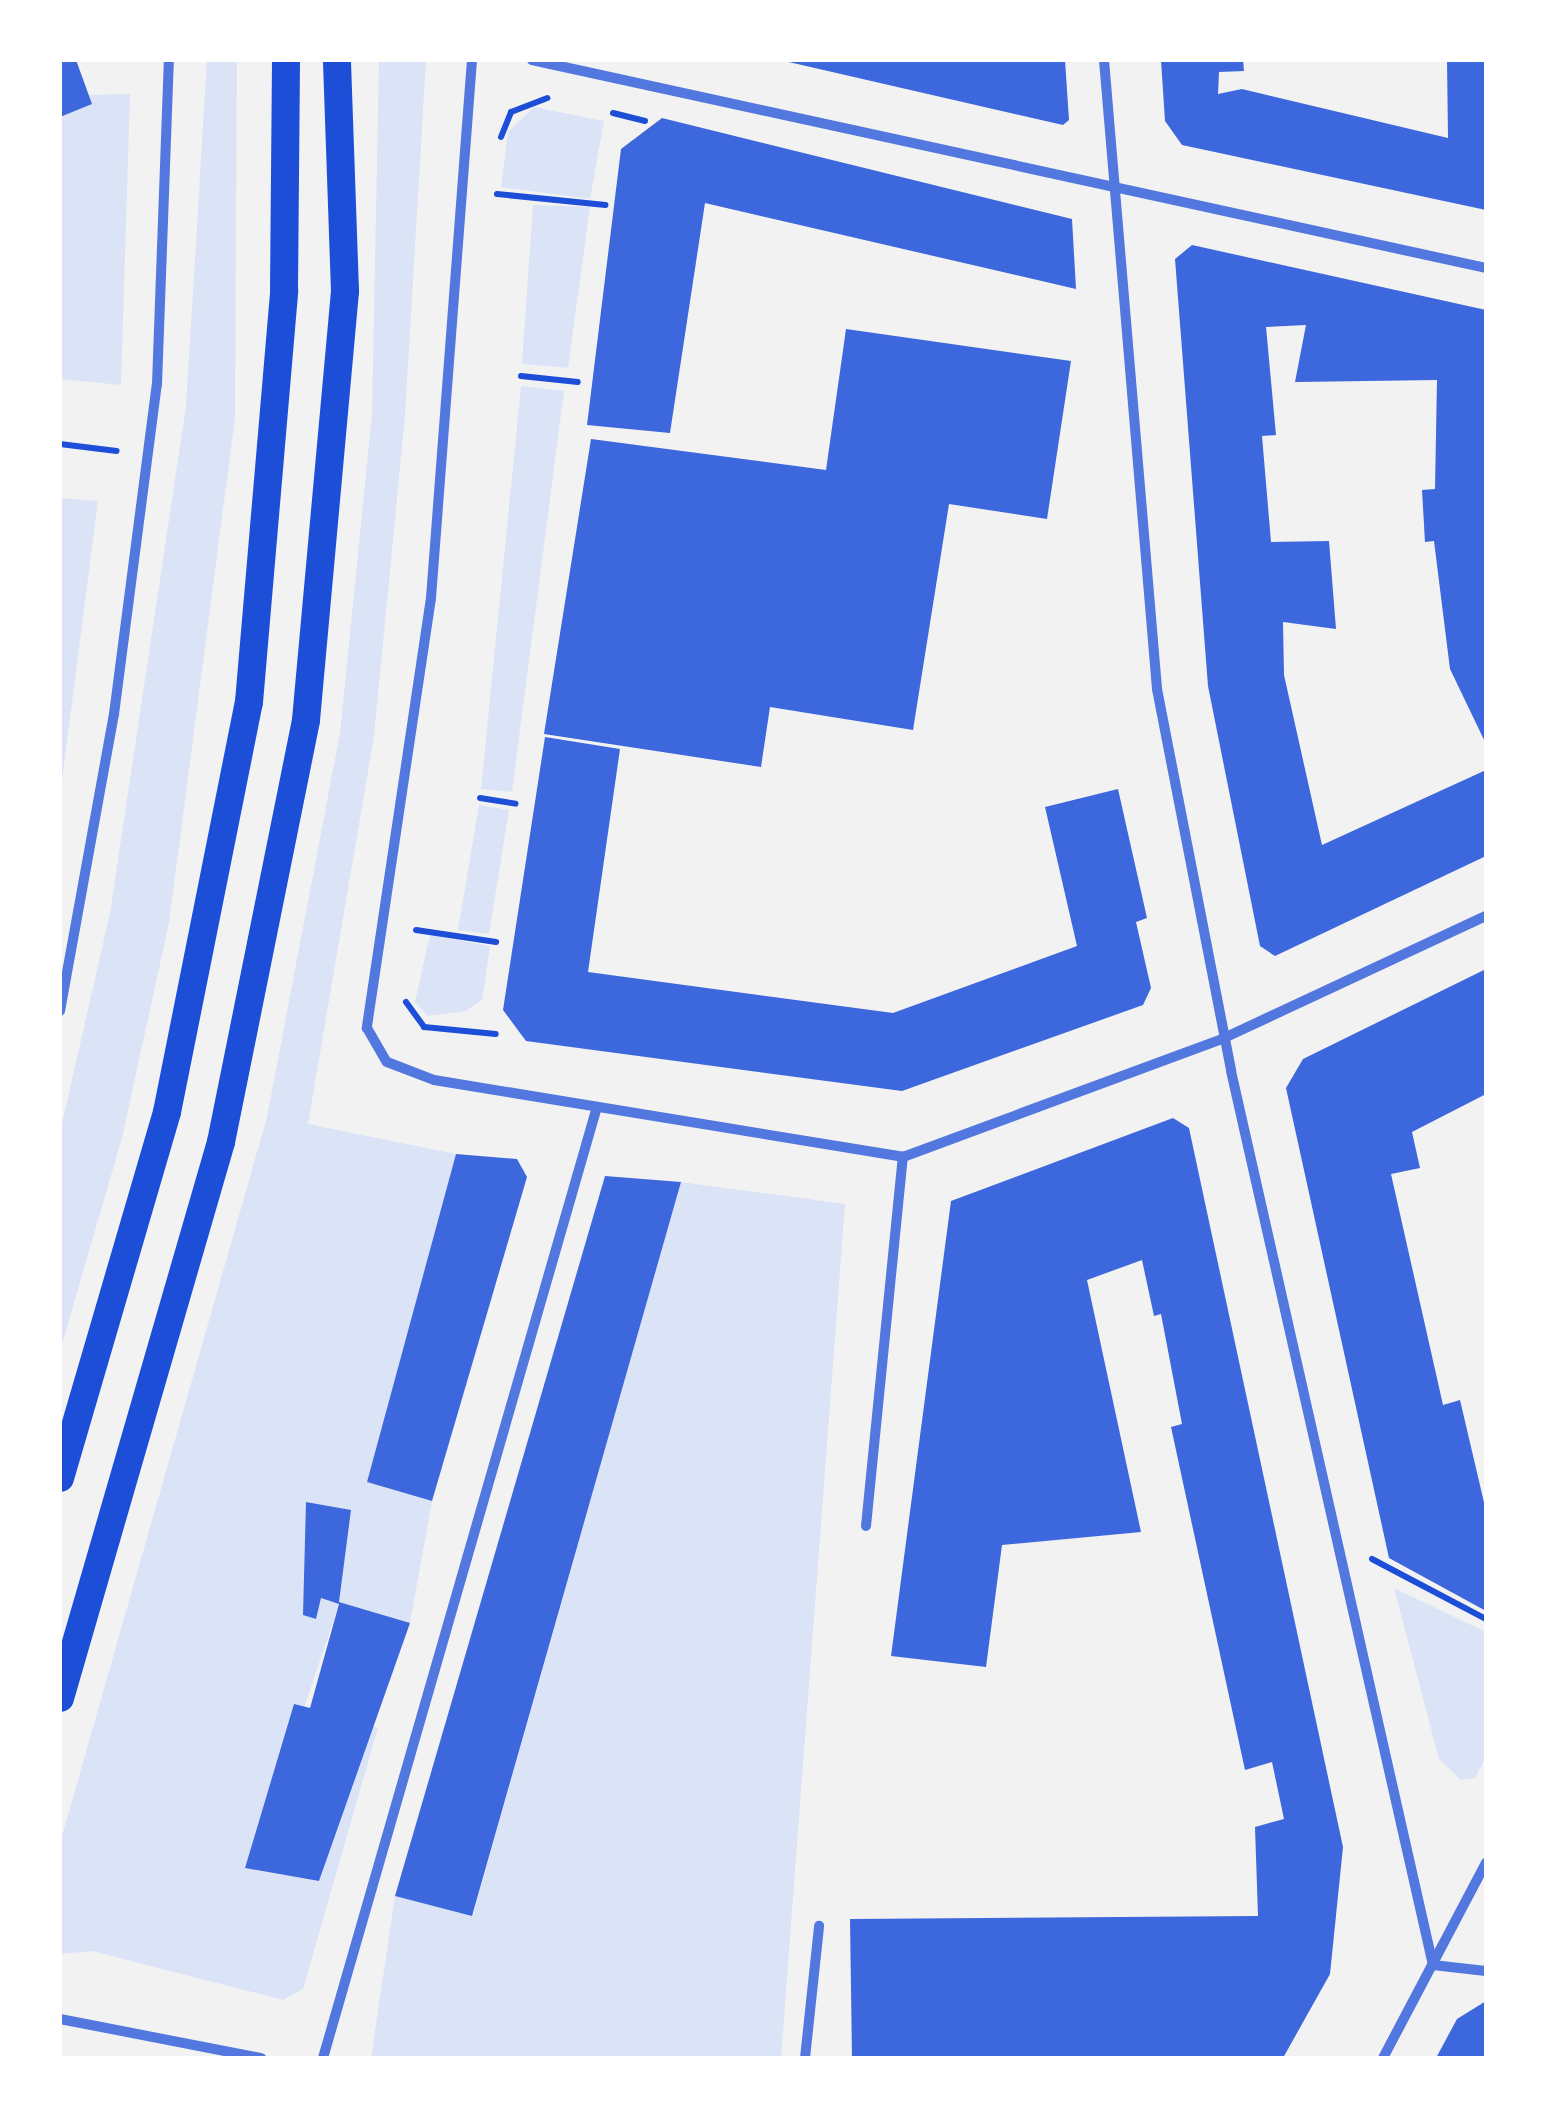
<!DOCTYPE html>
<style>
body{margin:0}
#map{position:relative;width:1546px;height:2118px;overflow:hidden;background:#f2f2f2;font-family:Overpass,sans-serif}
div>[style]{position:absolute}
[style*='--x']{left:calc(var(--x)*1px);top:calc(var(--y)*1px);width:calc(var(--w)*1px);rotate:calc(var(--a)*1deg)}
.green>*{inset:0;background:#dbe4f7}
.building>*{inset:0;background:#3d67dc}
.path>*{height:6px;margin:-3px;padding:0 3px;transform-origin:3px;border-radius:3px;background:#1d4ed8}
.minor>*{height:10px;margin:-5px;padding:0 5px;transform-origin:5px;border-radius:5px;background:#5277de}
.trunk>*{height:28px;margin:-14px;padding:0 14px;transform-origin:14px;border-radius:14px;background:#1d4ed8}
span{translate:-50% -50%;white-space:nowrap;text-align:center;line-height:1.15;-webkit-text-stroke:8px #fff;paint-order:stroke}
.frame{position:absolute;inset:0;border:62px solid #fff;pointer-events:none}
</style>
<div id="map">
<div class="green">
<div style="clip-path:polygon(207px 60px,237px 60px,235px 418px,169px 923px,122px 1138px,60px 1351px,60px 1132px,110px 913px,186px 406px)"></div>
<div style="clip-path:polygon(379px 60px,426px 60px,405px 416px,374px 736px,308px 1124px,456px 1154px,367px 1482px,432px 1501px,410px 1623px,339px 1602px,350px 1510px,307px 1502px,303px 1615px,316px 1618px,321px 1598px,339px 1604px,302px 1714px,294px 1706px,246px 1868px,319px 1881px,367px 1724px,378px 1728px,303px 1989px,283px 2000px,92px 1951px,60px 1954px,60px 1843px,267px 1117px,340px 733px,372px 414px)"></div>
<div style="clip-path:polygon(130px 94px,121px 385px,60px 379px,60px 117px,91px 104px,89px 95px)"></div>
<div style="clip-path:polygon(534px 107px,604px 121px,590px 199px,501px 187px,508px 132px)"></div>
<div style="clip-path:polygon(533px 205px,590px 207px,568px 368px,522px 364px)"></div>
<div style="clip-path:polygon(521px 386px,564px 391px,512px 792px,481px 789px)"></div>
<div style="clip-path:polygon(60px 498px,98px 501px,60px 796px)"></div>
<div style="clip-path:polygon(479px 805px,509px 810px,489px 934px,458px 930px)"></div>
<div style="clip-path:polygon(430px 935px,490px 946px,482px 1000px,466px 1011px,428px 1016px,415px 1002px)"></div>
<div style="clip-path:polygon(681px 1182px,845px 1204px,781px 2058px,371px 2058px,395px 1896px,473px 1915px)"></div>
<div style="clip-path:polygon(1394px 1588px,1486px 1632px,1486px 1757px,1475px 1778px,1461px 1780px,1439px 1759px)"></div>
</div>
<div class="building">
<div style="clip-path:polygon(60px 60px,76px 60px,92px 104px,60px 117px)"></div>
<div style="clip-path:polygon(780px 60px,1065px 60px,1069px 120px,1063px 125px)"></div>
<div style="clip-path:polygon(1161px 60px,1243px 60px,1244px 71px,1219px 72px,1218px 94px,1242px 89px,1448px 138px,1447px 60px,1486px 60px,1486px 210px,1182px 145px,1165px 121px)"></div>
<div style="clip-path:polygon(662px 118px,1072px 219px,1076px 289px,705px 203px,670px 433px,587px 425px,621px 149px)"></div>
<div style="clip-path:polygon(1192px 245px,1486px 310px,1486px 744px,1450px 669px,1434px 541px,1425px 542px,1422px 490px,1435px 489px,1437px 380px,1295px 382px,1306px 325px,1266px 327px,1276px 435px,1262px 436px,1271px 542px,1329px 541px,1336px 629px,1283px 622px,1284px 675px,1322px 845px,1486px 770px,1486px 856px,1275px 956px,1260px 946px,1208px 686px,1175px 259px)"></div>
<div style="clip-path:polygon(846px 329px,1071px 361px,1047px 519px,949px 504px,913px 730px,770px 707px,761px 767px,544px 734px,591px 439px,826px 470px)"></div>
<div style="clip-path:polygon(545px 737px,620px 749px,588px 972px,893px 1013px,1077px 946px,1045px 807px,1118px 789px,1147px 918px,1136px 922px,1151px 988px,1143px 1005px,902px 1091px,526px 1041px,503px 1010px)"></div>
<div style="clip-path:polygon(1486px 969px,1486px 1094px,1412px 1132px,1420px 1168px,1391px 1174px,1443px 1405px,1460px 1400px,1486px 1511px,1486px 1611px,1389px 1558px,1286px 1088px,1303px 1059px)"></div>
<div style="clip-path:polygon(1173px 1118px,1189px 1128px,1343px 1847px,1330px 1974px,1283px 2058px,852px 2058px,850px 1919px,1258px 1916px,1255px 1827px,1284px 1819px,1272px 1762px,1245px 1770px,1171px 1427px,1182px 1424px,1161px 1314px,1154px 1316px,1142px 1260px,1087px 1280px,1141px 1532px,1002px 1545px,986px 1667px,891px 1656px,951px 1201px)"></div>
<div style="clip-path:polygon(456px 1154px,517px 1159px,527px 1177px,432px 1501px,367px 1482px)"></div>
<div style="clip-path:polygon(605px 1176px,681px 1182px,472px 1916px,395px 1896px)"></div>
<div style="clip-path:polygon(306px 1502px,351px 1510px,339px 1602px,410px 1623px,319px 1881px,245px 1868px,294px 1704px,310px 1708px,339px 1604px,321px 1598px,316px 1619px,303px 1615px)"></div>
<div style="clip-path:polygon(1486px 2001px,1486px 2058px,1436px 2058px,1457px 2019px)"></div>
</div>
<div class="path">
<div style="--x:613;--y:113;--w:33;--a:14"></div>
<div style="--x:501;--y:137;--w:27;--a:-68"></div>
<div style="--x:511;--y:112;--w:39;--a:-21"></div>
<div style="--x:497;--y:194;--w:109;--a:5.8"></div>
<div style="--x:521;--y:376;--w:57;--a:6"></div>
<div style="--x:60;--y:444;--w:57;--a:7"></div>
<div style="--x:480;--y:798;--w:36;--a:9"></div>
<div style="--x:416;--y:930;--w:81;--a:8.5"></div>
<div style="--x:406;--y:1002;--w:31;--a:54"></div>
<div style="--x:424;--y:1027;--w:72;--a:5.6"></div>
<div style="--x:1372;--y:1559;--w:129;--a:27.8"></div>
</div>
<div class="minor">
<div style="--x:472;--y:60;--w:540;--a:94.36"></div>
<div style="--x:431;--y:598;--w:435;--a:98.5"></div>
<div style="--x:367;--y:1028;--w:39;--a:60"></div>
<div style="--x:387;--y:1062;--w:50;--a:21"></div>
<div style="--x:434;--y:1080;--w:475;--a:9.3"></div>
<div style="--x:903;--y:1157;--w:342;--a:-20.3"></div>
<div style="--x:1224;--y:1038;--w:289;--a:-25"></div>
<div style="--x:532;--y:60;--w:976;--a:12.3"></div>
<div style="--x:1104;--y:60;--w:631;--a:85.18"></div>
<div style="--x:1157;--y:689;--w:389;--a:79"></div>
<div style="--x:1231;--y:1071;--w:917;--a:77.27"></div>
<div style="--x:60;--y:1011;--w:302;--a:-79.7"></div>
<div style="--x:114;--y:714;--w:333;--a:-82.6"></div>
<div style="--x:157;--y:384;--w:324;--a:-87.9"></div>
<div style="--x:866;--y:1526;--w:371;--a:-84.3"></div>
<div style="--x:1433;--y:1965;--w:53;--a:6.5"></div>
<div style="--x:60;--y:2019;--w:205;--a:11"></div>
<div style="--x:323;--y:2058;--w:990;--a:-73.93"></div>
<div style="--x:805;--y:2058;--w:133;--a:-83.9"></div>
<div style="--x:1383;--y:2058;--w:221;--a:-62.2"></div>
</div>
<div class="trunk">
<div style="--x:60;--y:1478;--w:381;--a:-73.7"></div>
<div style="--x:167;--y:1112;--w:418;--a:-78.7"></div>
<div style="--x:249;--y:702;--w:413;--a:-85.1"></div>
<div style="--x:284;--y:290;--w:230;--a:-89.5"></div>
<div style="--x:60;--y:1698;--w:579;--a:-73.85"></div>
<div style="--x:221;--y:1142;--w:430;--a:-78.6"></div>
<div style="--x:306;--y:720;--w:431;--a:-84.8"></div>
<div style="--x:345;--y:291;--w:231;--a:-92"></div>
</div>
<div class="frame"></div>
</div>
